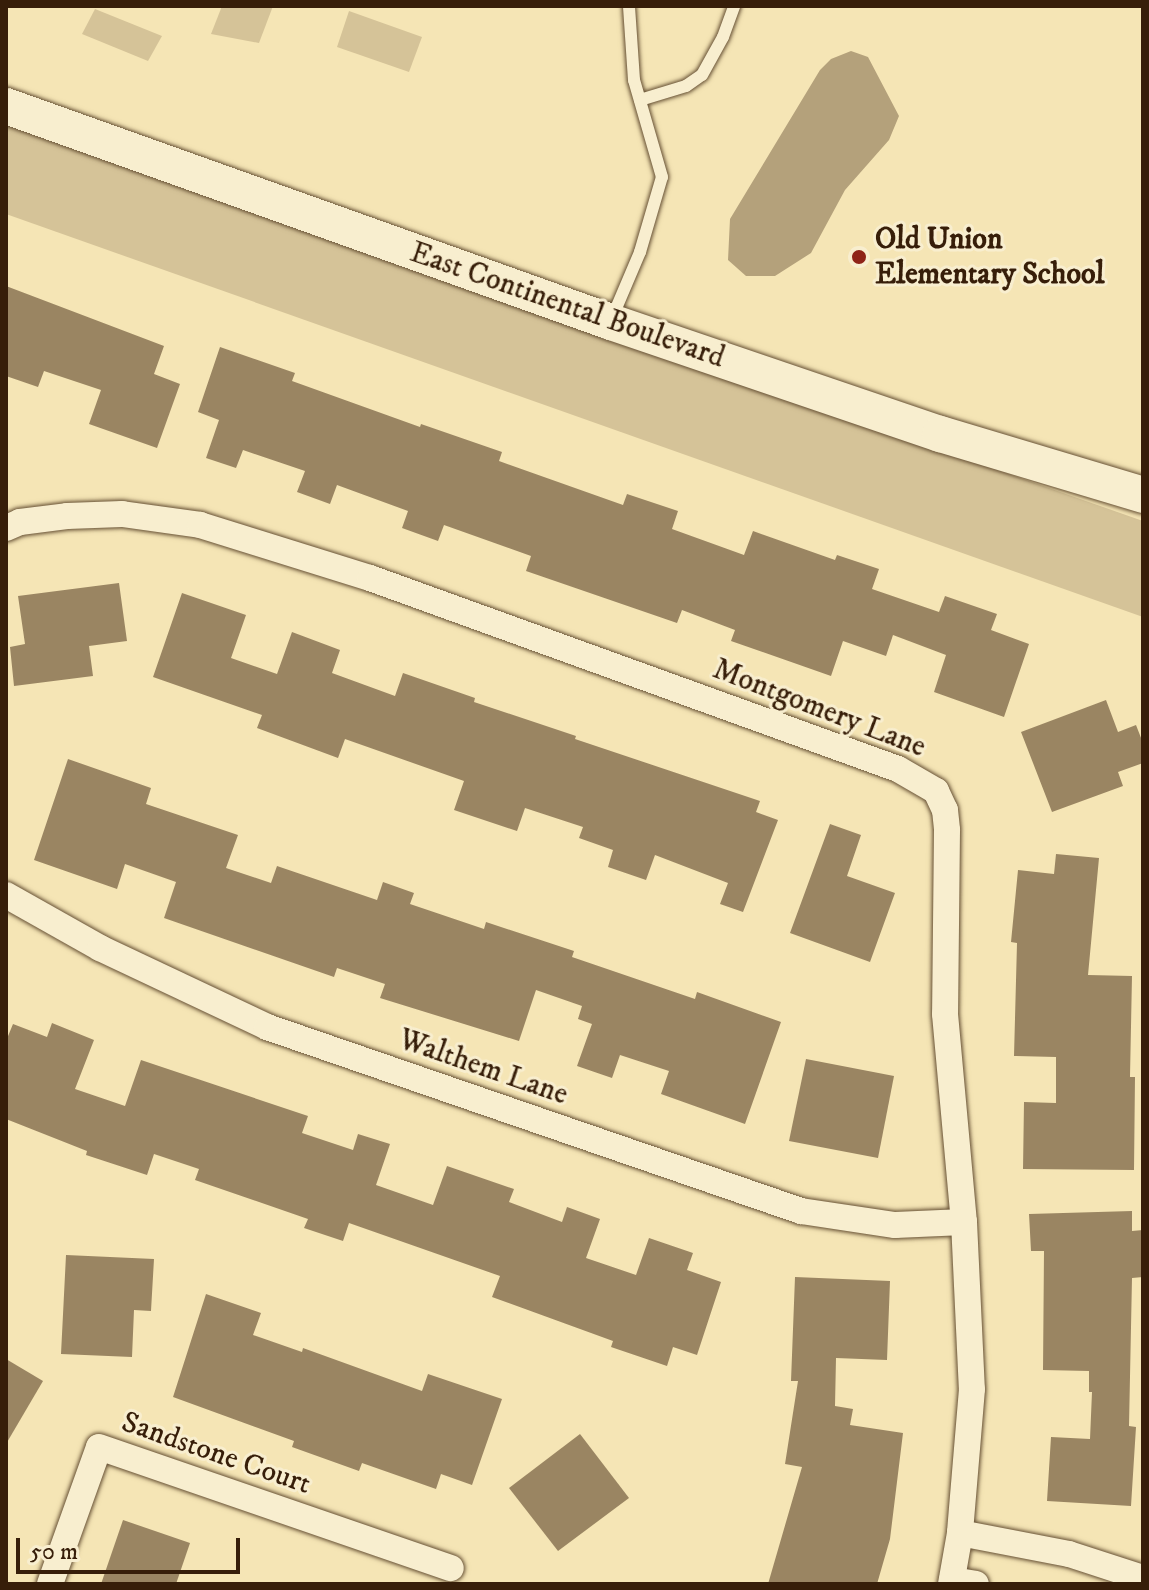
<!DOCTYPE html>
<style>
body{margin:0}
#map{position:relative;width:1149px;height:1590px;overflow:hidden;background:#f5e5b5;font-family:"IM FELL DW Pica",serif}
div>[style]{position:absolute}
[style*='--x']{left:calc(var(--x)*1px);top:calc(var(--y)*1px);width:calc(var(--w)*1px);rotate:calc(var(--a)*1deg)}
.green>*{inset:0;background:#d5c398}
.water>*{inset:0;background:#b4a17b}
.building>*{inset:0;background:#9a8562}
.roads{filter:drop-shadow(0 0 2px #665034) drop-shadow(0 0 2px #665034)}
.lane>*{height:12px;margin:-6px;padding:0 6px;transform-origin:6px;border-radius:6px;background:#f8eecf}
.street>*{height:26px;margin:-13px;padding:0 13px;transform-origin:13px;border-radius:13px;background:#f8eecf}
.secondary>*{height:36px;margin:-18px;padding:0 18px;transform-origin:18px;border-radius:18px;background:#f8eecf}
.dots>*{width:22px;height:22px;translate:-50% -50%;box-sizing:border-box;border:4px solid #f8eecf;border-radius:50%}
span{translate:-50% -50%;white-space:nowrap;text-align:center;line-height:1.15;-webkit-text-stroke:6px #f8eecf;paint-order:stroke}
.poi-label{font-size:30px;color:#371e09;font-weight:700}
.left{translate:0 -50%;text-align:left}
.street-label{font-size:30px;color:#371e09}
.frame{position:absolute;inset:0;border:8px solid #371e09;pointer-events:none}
.scale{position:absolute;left:16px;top:1538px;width:224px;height:36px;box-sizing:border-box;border:4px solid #371e09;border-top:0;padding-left:10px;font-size:24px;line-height:28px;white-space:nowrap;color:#371e09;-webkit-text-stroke:6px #f8eecf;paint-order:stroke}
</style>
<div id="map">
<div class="green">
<div style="clip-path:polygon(222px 6px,273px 6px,259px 43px,211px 34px)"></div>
<div style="clip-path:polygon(95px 9px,162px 36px,148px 61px,82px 34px)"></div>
<div style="clip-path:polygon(349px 11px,422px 37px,409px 72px,337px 47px)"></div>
<div style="clip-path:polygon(6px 122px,1143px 521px,1143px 617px,6px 214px)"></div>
</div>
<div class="water">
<div style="clip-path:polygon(851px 51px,868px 57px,899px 116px,889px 140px,845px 190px,811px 253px,775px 276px,746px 276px,728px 260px,730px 219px,820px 70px,831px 59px)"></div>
</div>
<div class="building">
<div style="clip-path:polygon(6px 286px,164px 346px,154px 374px,180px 384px,157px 448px,89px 424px,101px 390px,44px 371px,38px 387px,6px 376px)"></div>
<div style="clip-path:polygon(220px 347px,295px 373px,292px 381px,420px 427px,421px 424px,502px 452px,499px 461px,623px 505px,627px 494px,678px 511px,672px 529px,744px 555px,753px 531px,835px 560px,837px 555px,879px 569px,872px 589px,939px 612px,945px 596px,997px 614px,991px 630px,1029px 644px,1004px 717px,934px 692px,946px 655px,893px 635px,886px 656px,843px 641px,831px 676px,731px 641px,735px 630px,682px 610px,677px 623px,526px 571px,531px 556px,444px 525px,438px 541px,402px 528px,408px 511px,337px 485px,330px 504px,297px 492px,305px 471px,243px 450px,236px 468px,206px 458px,219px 420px,198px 412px)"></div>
<div style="clip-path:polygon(119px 583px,127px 641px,89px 646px,93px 676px,14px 686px,10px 647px,25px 644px,18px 596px)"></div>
<div style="clip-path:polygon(182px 593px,246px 615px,231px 658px,277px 674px,292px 632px,340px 650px,332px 673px,395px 696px,403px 673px,475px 698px,474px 702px,576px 736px,575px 739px,760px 801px,756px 812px,778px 820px,743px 912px,720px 904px,728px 883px,655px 855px,646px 880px,608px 867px,613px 850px,579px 838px,583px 827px,525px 808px,517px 831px,454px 810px,464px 781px,345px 739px,338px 758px,257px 728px,262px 715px,153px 677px)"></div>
<div style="clip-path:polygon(1106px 700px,1118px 732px,1136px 725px,1143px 743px,1143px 763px,1118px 772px,1123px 786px,1052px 812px,1021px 732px)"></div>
<div style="clip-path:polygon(68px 759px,151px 788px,146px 804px,238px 835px,226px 868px,271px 883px,277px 866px,377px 900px,383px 882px,414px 893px,410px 904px,484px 929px,486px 922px,574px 951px,572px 957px,695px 999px,697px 992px,781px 1022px,745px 1124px,661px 1094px,669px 1071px,620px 1055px,612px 1078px,577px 1066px,592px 1024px,578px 1019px,582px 1006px,536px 990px,519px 1041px,380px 998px,385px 984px,337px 968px,334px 977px,164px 918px,176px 882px,125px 864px,117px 889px,34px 860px)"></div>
<div style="clip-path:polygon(830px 824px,861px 835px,847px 876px,895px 893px,870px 962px,790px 933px)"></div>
<div style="clip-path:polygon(1056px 854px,1099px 858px,1088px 975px,1132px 976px,1130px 1077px,1135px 1077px,1134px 1170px,1023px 1169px,1024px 1102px,1056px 1103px,1056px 1057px,1014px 1056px,1017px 943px,1011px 942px,1018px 870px,1054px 874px)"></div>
<div style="clip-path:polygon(52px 1023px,94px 1040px,75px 1089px,125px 1106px,141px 1060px,308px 1116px,302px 1133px,353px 1150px,358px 1134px,390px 1144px,376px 1185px,433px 1205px,447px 1166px,514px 1189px,509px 1202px,562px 1222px,567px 1207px,600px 1219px,586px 1258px,636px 1275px,649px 1238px,693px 1253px,687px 1270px,721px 1282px,697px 1355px,673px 1347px,667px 1366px,611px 1347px,613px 1341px,492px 1297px,500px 1276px,349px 1223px,343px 1241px,304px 1228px,308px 1219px,195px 1180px,199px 1169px,154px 1154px,147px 1175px,86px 1155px,87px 1151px,6px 1119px,6px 1041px,13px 1024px,47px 1037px)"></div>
<div style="clip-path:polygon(806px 1059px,894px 1076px,878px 1158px,789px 1141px)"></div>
<div style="clip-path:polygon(1132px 1211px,1132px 1231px,1143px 1230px,1143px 1277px,1132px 1278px,1129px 1426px,1136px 1427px,1131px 1506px,1047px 1501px,1051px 1437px,1090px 1439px,1092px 1392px,1089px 1392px,1089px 1371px,1043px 1370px,1044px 1251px,1031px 1251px,1029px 1214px)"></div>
<div style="clip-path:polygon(66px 1255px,154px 1259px,151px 1311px,134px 1310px,132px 1357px,61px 1354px)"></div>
<div style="clip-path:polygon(795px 1277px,890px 1281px,887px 1360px,836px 1358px,835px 1406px,853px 1409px,850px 1425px,903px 1433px,890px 1539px,877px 1584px,768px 1584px,802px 1467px,785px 1464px,798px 1381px,791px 1381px)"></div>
<div style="clip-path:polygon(206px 1294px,261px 1313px,253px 1335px,302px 1352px,303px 1348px,422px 1391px,428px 1374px,502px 1399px,472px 1485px,441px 1474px,436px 1489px,362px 1463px,359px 1471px,292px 1447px,294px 1441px,173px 1397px)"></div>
<div style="clip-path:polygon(6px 1359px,43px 1381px,6px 1444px)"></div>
<div style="clip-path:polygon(580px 1434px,629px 1498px,558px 1551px,509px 1488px)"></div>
<div style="clip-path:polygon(123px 1520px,190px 1543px,176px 1584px,101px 1584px)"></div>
</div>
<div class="roads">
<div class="lane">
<div style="--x:640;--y:100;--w:48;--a:-16.9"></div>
<div style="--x:686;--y:86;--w:19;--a:-35"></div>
<div style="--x:702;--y:75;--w:43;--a:-61.1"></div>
<div style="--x:723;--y:37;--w:33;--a:-70"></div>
<div style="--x:612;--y:318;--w:72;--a:-67"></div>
<div style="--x:640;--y:252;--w:78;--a:-73.7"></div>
<div style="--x:662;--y:177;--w:101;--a:-106.1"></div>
<div style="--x:634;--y:80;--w:74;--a:-93.9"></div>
</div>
<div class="street">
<div style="--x:6;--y:528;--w:15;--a:-23"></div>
<div style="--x:20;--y:522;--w:47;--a:-7.3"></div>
<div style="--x:67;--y:516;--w:55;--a:-2.1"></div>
<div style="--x:122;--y:514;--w:79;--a:8"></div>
<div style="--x:200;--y:525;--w:178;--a:17.3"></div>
<div style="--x:370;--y:578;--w:561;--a:19.89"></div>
<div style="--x:898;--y:769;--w:44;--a:30.1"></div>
<div style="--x:936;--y:791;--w:21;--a:65"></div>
<div style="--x:945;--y:810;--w:20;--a:84"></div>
<div style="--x:947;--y:830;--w:184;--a:90.6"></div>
<div style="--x:945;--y:1014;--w:209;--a:84.8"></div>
<div style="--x:964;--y:1222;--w:167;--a:87.3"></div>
<div style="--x:972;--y:1389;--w:144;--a:94.8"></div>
<div style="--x:960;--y:1533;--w:52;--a:100"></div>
<div style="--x:6;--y:895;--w:108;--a:29.4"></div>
<div style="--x:100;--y:948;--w:185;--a:25.3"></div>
<div style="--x:267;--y:1027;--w:565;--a:19.01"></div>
<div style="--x:801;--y:1211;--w:95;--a:8.5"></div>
<div style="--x:895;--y:1225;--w:69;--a:-2.5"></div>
<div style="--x:960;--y:1533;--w:111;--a:10.9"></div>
<div style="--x:1069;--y:1554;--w:78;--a:18"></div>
<div style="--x:952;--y:1580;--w:24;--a:9"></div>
<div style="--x:50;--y:1584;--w:145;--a:-70.3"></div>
<div style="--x:99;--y:1447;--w:372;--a:19"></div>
</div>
<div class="secondary">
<div style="--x:6;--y:106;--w:642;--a:19.65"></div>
<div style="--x:611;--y:322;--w:348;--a:18.8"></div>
<div style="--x:940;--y:434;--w:212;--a:16.7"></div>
</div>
</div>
<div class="dots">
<div style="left:859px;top:257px;background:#8f2418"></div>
</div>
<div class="poi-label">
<span class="left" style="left:875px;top:257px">Old Union<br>Elementary School</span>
</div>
<div class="street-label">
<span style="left:567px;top:306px;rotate:19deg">East Continental Boulevard</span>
<span style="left:819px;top:709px;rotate:21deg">Montgomery Lane</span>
<span style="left:483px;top:1068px;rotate:19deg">Walthem Lane</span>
<span style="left:216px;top:1454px;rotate:19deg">Sandstone Court</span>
</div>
<div class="frame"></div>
<div class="scale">50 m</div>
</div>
